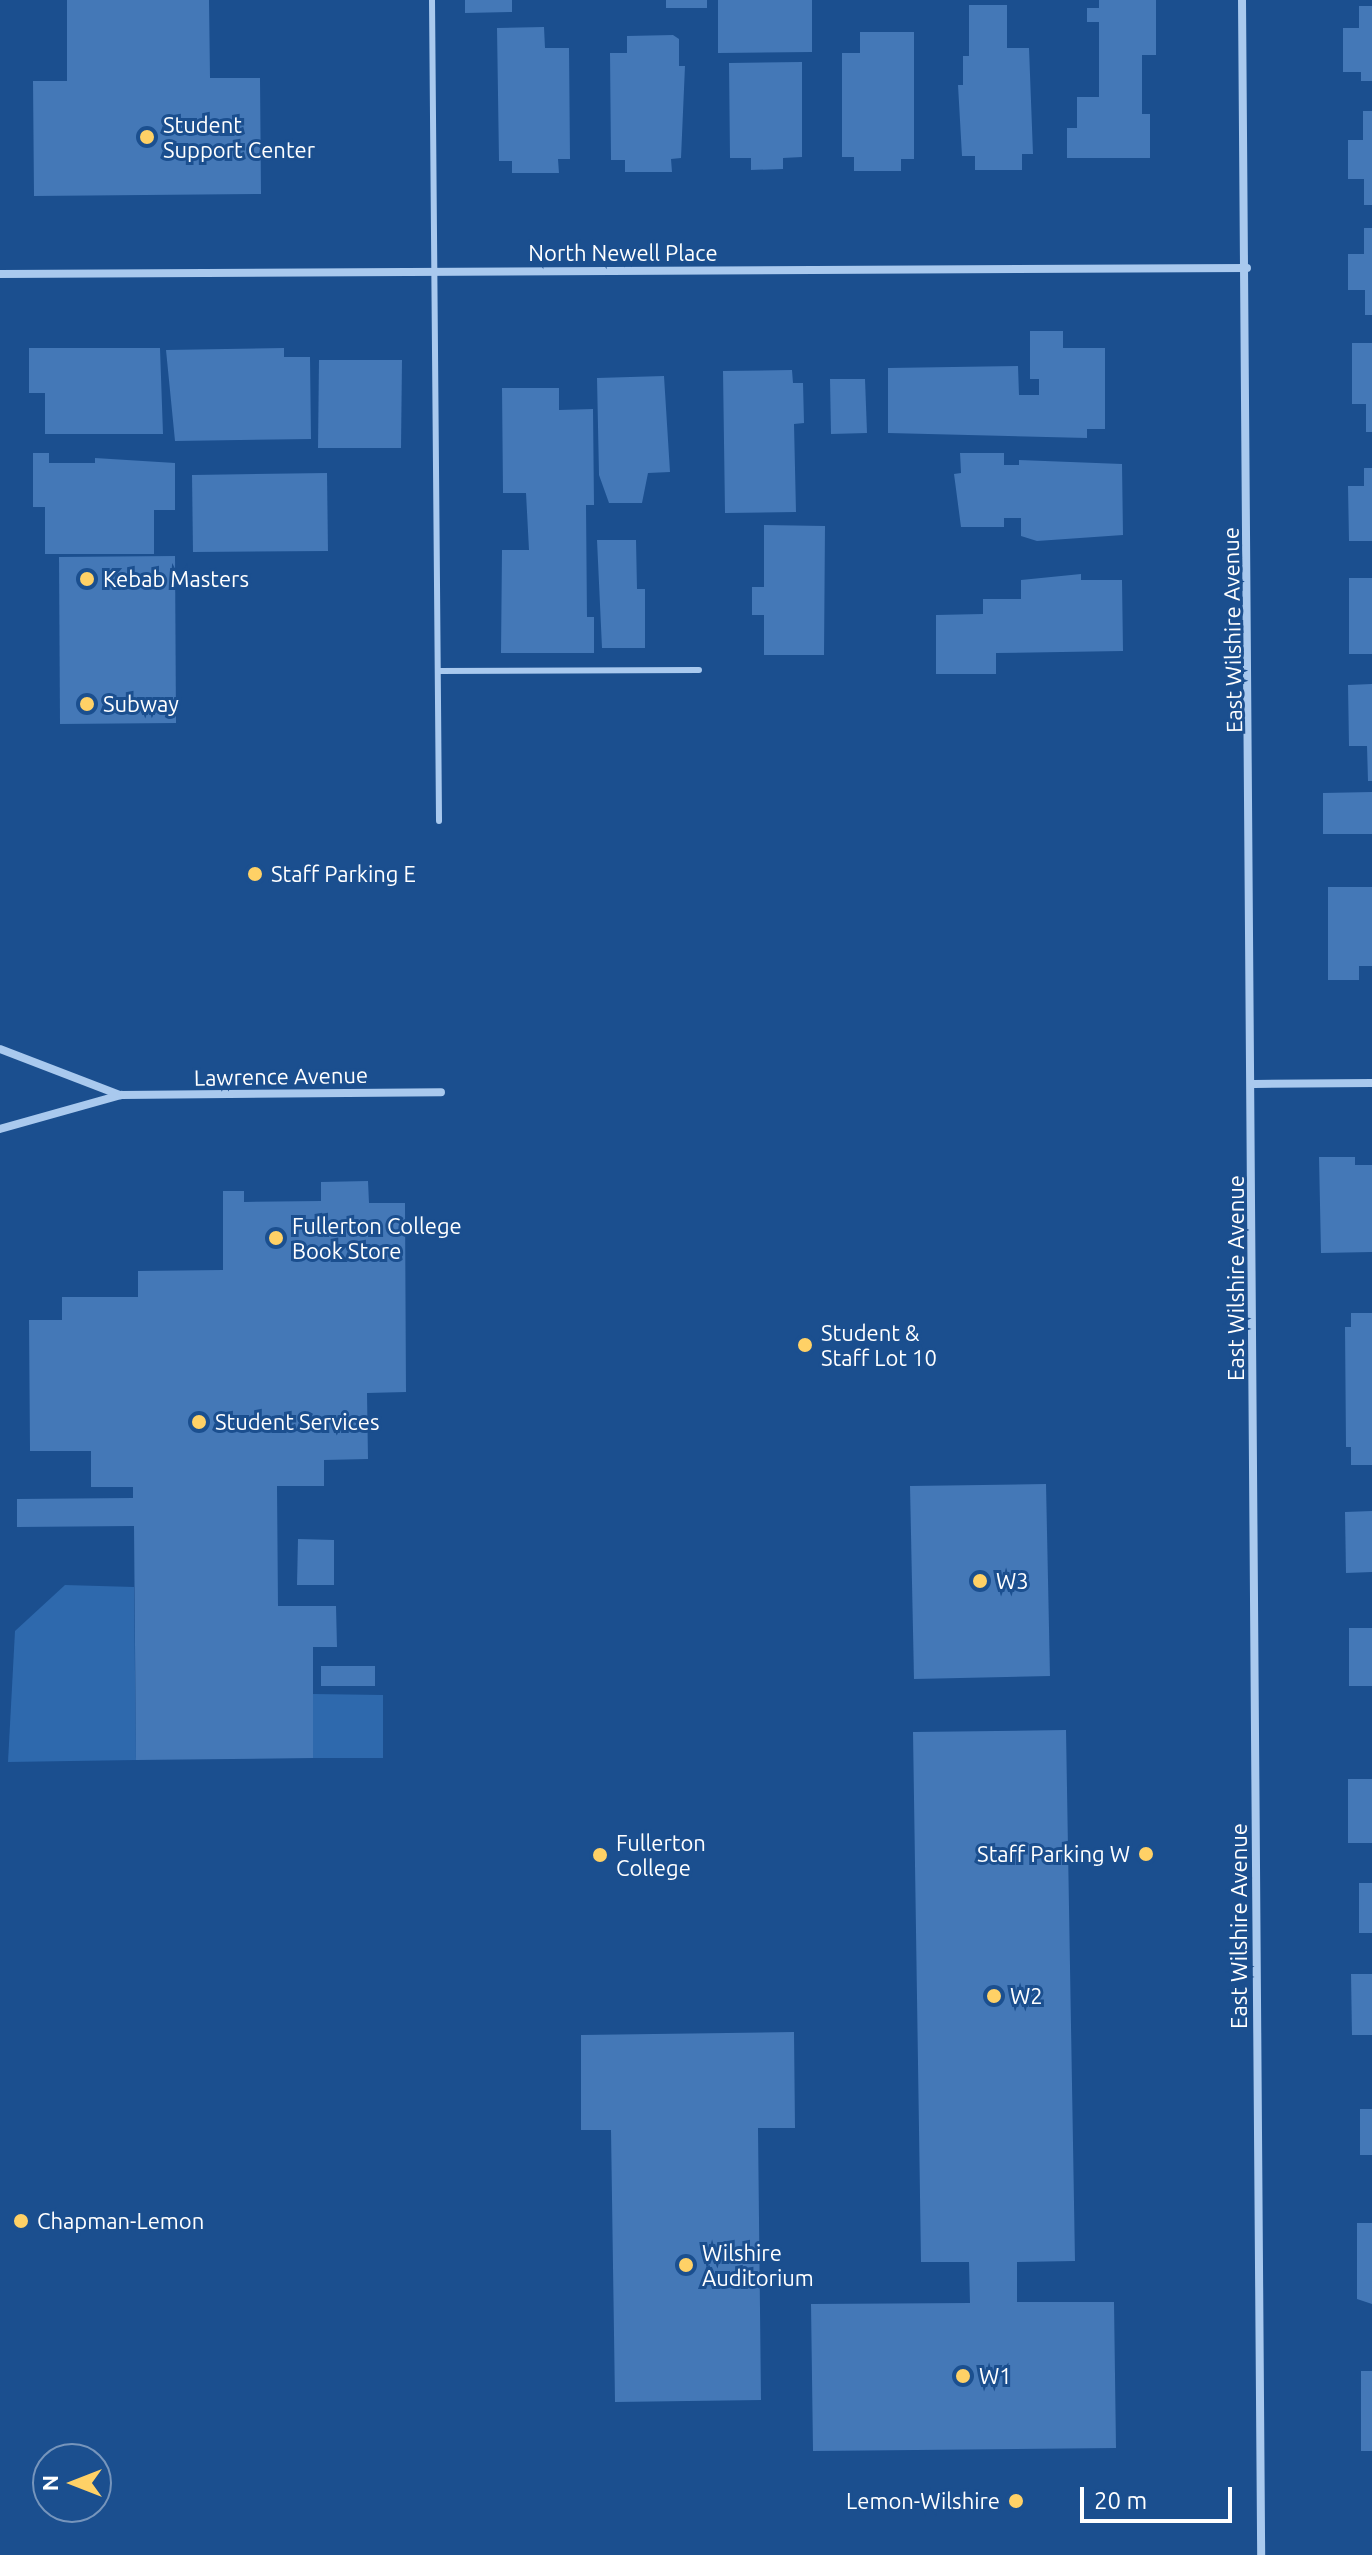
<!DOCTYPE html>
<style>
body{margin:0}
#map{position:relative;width:1372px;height:2555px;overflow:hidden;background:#1b4f8f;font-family:Ubuntu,sans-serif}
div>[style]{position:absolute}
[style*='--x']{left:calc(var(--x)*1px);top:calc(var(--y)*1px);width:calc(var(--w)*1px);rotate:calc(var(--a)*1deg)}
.green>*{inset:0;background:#2e69ad}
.building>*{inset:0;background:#4478b7}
.service>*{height:6px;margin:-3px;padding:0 3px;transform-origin:3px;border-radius:3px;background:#a9c9ee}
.minor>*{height:8px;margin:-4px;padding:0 4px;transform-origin:4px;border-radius:4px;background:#a9c9ee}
.dots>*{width:22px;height:22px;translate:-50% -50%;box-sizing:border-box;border:4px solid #1b4f8f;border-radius:50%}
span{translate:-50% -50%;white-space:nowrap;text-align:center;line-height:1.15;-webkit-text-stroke:6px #1b4f8f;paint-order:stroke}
.poi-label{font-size:22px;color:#fff}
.left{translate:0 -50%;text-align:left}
.right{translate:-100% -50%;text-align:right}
.street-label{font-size:22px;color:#fff}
.north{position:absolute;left:32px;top:2443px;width:80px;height:80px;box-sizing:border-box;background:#1b4f8f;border:2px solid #7695bc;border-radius:50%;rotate:270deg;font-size:22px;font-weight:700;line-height:32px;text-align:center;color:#fff}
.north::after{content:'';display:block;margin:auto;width:28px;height:36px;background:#ffd166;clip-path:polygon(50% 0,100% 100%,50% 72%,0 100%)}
.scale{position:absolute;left:1080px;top:2487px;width:152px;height:36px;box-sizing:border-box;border:4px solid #fff;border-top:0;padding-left:10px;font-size:24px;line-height:28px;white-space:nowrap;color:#fff;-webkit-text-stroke:6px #1b4f8f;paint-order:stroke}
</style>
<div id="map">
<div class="green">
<div style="clip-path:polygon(65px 1585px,134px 1587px,136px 1760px,8px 1762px,15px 1631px)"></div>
<div style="clip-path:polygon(313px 1694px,383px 1695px,383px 1758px,313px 1758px)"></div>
</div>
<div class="building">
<div style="clip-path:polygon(67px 0,209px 0,210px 78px,260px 78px,261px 194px,34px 196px,33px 81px,67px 81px)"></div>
<div style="clip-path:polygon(465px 0,512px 0,512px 12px,465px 13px)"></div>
<div style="clip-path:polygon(666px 0,707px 0,707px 8px,666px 8px)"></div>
<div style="clip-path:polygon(718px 0,812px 0,812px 52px,718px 53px)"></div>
<div style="clip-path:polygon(1099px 0,1156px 0,1156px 55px,1142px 55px,1142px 114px,1150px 114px,1150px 158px,1067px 158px,1067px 128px,1077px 128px,1077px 97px,1099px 97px,1099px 22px,1087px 22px,1087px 8px,1099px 8px)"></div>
<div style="clip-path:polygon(969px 5px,1007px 5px,1007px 48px,1029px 48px,1033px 154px,1022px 154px,1022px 170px,975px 170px,975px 156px,962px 156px,958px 85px,963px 85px,963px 56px,969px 56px)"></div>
<div style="clip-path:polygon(1359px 6px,1372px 6px,1372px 81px,1361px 81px,1361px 72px,1343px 72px,1343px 28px,1359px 28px)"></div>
<div style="clip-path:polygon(544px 27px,545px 48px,569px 48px,570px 159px,558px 159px,559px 173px,512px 173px,512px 161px,499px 161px,497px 28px)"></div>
<div style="clip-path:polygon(860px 32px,914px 32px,914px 159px,901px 159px,901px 171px,854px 171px,854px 157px,842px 157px,842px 53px,860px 53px)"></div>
<div style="clip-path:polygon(673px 35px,679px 39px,679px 66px,685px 66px,681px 158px,671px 159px,672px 172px,625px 172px,625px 160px,611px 160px,610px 53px,627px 53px,627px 36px)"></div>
<div style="clip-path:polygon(802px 62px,802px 157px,783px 158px,783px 169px,751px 170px,751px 158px,730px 158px,729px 63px)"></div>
<div style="clip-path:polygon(1363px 111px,1372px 111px,1372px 205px,1364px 205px,1364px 179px,1348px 179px,1348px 140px,1363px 140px)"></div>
<div style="clip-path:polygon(1364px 228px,1372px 228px,1372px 315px,1365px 315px,1365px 290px,1348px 290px,1348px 254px,1364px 254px)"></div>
<div style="clip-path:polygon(1030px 331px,1063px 331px,1063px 348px,1105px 348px,1105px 429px,1087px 429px,1087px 438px,888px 433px,888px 368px,1018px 366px,1019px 395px,1039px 395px,1039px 379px,1030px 379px)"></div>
<div style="clip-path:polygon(1352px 343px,1372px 343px,1372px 432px,1366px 432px,1366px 404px,1352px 404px)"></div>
<div style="clip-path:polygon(29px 348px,160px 348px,163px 434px,45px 434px,45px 393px,29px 393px)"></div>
<div style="clip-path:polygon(284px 348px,284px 357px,310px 357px,311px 439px,175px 441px,166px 350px)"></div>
<div style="clip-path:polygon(319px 360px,402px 360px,401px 448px,318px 448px)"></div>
<div style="clip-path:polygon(792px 370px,793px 383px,803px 383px,804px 423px,794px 424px,796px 512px,725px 513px,723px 371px)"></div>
<div style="clip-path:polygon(664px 376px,670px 472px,648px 473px,642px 503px,609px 503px,599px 475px,597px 378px)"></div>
<div style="clip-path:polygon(830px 379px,865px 379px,867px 433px,831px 434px)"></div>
<div style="clip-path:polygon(502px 388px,559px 388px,559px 410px,593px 409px,594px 505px,586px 505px,587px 617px,594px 617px,594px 653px,501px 653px,502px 550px,529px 550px,526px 493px,503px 493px)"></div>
<div style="clip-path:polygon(33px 453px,49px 453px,49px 463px,95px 463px,95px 458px,175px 463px,175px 510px,154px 510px,154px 554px,45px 554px,45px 507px,33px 507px)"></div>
<div style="clip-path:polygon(960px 453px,1004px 453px,1004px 465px,1019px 465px,1019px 460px,1122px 464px,1123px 535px,1037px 541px,1021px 536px,1021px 518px,1004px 518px,1004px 527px,961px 527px,954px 474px,961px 473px)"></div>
<div style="clip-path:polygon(1364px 468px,1372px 468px,1372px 541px,1349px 541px,1348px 486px,1364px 486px)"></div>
<div style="clip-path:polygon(327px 473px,328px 551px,193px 552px,192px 475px)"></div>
<div style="clip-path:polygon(764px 525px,825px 526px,824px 655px,764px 655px,764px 615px,752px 615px,752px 587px,764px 587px)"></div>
<div style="clip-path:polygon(597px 540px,636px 540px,637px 589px,645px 589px,645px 648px,602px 648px)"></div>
<div style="clip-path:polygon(175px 556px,176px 723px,60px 724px,59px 557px)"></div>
<div style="clip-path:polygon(1081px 574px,1081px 580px,1122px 580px,1123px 651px,996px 653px,996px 674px,936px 674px,936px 615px,983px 614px,983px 599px,1021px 599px,1021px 580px)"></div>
<div style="clip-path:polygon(1349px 578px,1372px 578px,1372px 654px,1349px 654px)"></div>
<div style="clip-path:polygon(1372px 684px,1372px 781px,1368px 781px,1367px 746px,1349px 746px,1348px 685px)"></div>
<div style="clip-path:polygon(1372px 792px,1372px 834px,1323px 834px,1323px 793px)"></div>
<div style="clip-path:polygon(1328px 887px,1372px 887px,1372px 966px,1359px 966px,1359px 980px,1328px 980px)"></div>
<div style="clip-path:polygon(1319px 1157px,1355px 1157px,1355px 1165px,1372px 1165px,1372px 1252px,1321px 1253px)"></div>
<div style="clip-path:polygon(368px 1181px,369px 1203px,405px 1203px,406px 1392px,367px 1393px,368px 1459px,324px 1460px,324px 1486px,277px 1486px,278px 1606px,336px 1606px,337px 1647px,313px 1647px,313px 1758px,136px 1760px,134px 1526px,17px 1527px,17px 1499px,133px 1498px,133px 1487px,91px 1487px,91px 1451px,30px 1451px,29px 1320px,62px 1320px,62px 1297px,138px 1297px,138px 1271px,223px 1270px,223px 1191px,244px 1191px,244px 1202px,321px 1201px,321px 1182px)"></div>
<div style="clip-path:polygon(1351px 1313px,1372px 1313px,1372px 1465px,1351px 1465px,1351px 1447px,1346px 1447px,1345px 1327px,1351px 1327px)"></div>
<div style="clip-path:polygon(1046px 1484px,1050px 1676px,914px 1679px,910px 1486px)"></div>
<div style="clip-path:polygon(1372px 1511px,1372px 1572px,1346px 1573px,1345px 1512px)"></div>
<div style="clip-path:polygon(298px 1539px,334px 1540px,334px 1585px,297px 1585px)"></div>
<div style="clip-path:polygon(1349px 1628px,1372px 1628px,1372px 1686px,1349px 1686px)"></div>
<div style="clip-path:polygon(321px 1666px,375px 1666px,375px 1686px,321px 1686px)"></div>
<div style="clip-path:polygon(1066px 1730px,1075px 2261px,1017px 2262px,1017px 2302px,1114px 2302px,1116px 2448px,813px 2451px,811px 2304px,970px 2303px,969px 2262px,921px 2262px,913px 1732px)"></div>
<div style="clip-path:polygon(1348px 1779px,1372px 1779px,1372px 1843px,1348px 1843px)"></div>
<div style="clip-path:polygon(1359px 1883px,1372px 1883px,1372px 1933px,1359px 1933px)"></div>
<div style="clip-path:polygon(1351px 1974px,1372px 1974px,1372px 2035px,1352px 2035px)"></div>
<div style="clip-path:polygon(794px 2032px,795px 2128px,758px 2128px,761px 2400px,615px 2402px,611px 2130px,581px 2130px,581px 2035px)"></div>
<div style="clip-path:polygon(1360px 2109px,1372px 2109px,1372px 2155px,1360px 2155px)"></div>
<div style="clip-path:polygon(1357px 2223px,1372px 2223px,1372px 2304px,1357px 2299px)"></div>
<div style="clip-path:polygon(1361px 2371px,1372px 2371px,1372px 2451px,1361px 2451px)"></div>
</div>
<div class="service">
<div style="--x:432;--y:0;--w:821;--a:89.51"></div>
<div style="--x:438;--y:671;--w:261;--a:-0.2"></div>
</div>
<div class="minor">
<div style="--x:1242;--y:0;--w:2555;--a:89.57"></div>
<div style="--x:0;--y:274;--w:1247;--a:-0.28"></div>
<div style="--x:0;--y:1049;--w:129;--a:21"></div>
<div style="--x:1254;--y:1084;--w:118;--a:-0.5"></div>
<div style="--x:0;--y:1129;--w:126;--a:-15.7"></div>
<div style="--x:121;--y:1095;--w:320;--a:-0.5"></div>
</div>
<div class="dots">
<div style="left:147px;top:137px;background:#ffd166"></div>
<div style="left:87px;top:579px;background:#ffd166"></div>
<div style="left:87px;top:704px;background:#ffd166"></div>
<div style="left:255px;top:874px;background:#ffd166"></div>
<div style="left:276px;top:1238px;background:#ffd166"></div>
<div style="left:805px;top:1345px;background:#ffd166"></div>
<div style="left:199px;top:1422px;background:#ffd166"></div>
<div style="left:980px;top:1581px;background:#ffd166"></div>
<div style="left:1146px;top:1854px;background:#ffd166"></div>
<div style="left:600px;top:1855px;background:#ffd166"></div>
<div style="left:994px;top:1996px;background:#ffd166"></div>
<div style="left:21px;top:2221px;background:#ffd166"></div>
<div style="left:686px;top:2265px;background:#ffd166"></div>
<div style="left:963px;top:2376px;background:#ffd166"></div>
<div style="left:1016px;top:2501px;background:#ffd166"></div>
</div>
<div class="poi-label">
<span class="left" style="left:163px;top:137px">Student<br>Support Center</span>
<span class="left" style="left:103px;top:579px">Kebab Masters</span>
<span class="left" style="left:103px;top:704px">Subway</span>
<span class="left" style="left:271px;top:874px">Staff Parking E</span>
<span class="left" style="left:292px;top:1238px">Fullerton College<br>Book Store</span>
<span class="left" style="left:821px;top:1345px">Student &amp;<br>Staff Lot 10</span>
<span class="left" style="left:215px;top:1422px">Student Services</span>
<span class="left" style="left:996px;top:1581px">W3</span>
<span class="left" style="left:616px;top:1855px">Fullerton<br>College</span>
<span class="right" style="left:1130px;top:1854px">Staff Parking W</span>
<span class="left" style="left:1010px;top:1996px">W2</span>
<span class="left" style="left:37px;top:2221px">Chapman-Lemon</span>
<span class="left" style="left:702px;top:2265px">Wilshire<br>Auditorium</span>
<span class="left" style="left:979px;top:2376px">W1</span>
<span class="right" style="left:1000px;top:2501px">Lemon-Wilshire</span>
</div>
<div class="street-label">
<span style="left:623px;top:253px">North Newell Place</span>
<span style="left:1232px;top:630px;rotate:-91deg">East Wilshire Avenue</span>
<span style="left:281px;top:1076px;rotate:-1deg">Lawrence Avenue</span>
<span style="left:1236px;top:1278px;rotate:-90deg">East Wilshire Avenue</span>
<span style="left:1239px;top:1926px;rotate:-90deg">East Wilshire Avenue</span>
</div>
<div class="north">N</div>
<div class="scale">20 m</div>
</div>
